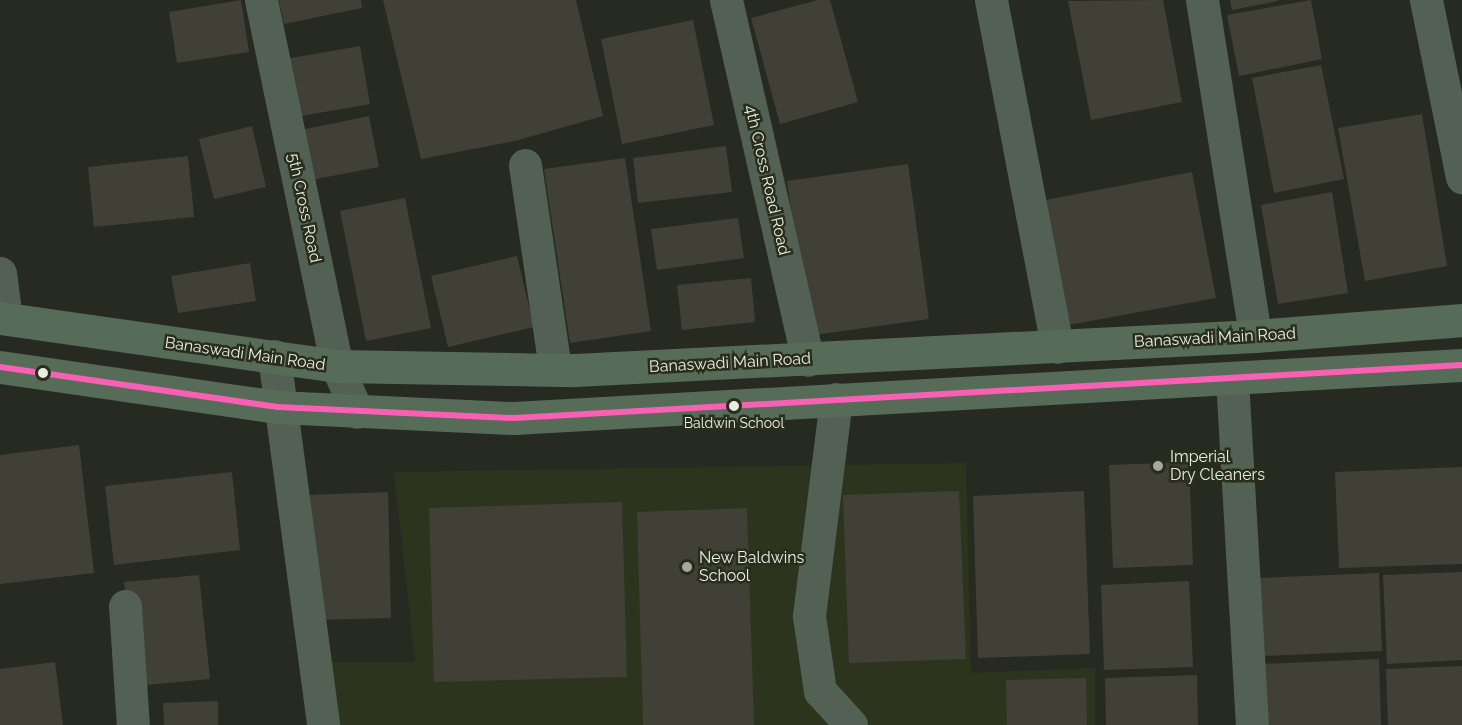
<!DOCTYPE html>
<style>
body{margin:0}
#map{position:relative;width:1462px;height:725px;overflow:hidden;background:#272a20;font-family:Raleway,sans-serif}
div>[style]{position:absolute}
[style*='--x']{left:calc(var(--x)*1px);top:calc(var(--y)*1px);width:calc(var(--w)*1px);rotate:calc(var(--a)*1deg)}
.built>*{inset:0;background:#2d341d}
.building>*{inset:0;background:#404037}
.minor>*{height:33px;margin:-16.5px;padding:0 16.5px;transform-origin:16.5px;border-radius:16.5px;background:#526154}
.major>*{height:33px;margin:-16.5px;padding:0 16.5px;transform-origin:16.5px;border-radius:16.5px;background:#566b58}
.bus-1>*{height:6px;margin:-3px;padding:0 3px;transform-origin:3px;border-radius:3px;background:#f860b3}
.dots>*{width:16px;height:16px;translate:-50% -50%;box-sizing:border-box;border:3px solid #292e1c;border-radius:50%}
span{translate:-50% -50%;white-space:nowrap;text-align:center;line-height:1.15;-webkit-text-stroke:5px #292e1c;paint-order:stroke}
.bus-label{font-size:14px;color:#e9ede1}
.street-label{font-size:16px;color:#e9ede1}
.poi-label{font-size:16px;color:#e9ede1}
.left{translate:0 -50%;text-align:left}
</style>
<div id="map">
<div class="built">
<div style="clip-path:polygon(966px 463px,971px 673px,1095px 668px,1095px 725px,340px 725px,330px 662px,415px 662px,394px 472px)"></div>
</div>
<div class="building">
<div style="clip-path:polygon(241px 0,249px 52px,177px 63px,169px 12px)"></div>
<div style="clip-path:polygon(279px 0,361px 0,362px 8px,284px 24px)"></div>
<div style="clip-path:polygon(383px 0,576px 0,603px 116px,515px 141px,421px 159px)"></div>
<div style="clip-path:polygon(818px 0,830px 0,858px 102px,780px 124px,751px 18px)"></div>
<div style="clip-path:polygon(1163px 0,1182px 102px,1091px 120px,1068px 1px)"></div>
<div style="clip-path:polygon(1230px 0,1278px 0,1278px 1px,1232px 10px)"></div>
<div style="clip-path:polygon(1311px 0,1322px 59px,1239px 76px,1227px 15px)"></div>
<div style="clip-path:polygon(693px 20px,714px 125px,622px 144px,601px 39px)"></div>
<div style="clip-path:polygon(360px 46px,370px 104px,290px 118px,280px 60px)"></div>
<div style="clip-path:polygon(1321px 65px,1344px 179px,1274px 193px,1252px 78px)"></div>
<div style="clip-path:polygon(1422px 114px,1447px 266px,1365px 281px,1338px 128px)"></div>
<div style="clip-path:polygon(369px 116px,379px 167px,306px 181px,296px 131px)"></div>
<div style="clip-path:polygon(252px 126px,266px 187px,214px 199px,199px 139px)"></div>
<div style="clip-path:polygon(726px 146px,732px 192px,638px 203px,633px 158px)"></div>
<div style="clip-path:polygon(188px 156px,194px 217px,94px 227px,88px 167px)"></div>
<div style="clip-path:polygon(625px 158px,651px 331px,570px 343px,544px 169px)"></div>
<div style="clip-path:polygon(908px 164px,929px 319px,807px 336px,787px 181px)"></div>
<div style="clip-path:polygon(1192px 172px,1216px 298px,1063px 326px,1040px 201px)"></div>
<div style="clip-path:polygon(1332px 192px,1348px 293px,1278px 304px,1261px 205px)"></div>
<div style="clip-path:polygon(405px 198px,431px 328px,366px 341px,340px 211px)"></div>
<div style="clip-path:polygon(738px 218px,744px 258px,657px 270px,651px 229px)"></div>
<div style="clip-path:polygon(517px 256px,534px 327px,448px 347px,431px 276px)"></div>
<div style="clip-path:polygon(250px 263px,256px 301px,178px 313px,171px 276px)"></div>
<div style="clip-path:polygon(751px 278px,755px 322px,682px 330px,677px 285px)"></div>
<div style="clip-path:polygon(79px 445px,94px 573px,0 584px,0 455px)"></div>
<div style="clip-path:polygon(1189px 462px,1193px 565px,1113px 568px,1109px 465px)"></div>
<div style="clip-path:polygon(1462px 467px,1462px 564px,1339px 568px,1335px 472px)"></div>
<div style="clip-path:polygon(232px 472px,240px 550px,114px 565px,105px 486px)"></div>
<div style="clip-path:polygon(959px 491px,966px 659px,849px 663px,843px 495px)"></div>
<div style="clip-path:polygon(1084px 491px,1090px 654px,978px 658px,973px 496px)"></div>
<div style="clip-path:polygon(388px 492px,391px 618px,311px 620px,308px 495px)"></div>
<div style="clip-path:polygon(622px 502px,627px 677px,434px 682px,429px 508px)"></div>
<div style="clip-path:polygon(747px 508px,754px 725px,643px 725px,637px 512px)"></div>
<div style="clip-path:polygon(1462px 572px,1462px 660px,1387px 664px,1383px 575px)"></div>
<div style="clip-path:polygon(1379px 573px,1382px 651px,1261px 656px,1258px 578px)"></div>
<div style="clip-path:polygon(199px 575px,210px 679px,135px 686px,124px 582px)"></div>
<div style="clip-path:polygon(1189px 581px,1193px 667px,1104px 670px,1101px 585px)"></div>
<div style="clip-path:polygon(1379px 659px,1381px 725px,1264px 725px,1262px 664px)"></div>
<div style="clip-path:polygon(55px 662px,63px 725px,0 725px,0 669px)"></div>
<div style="clip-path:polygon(1462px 666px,1462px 725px,1388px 725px,1386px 669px)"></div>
<div style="clip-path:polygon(1197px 675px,1198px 725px,1106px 725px,1105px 678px)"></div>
<div style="clip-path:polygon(1086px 678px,1087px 725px,1007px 725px,1006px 680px)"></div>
<div style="clip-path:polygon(218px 701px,218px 725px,164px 725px,163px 703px)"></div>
</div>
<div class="minor">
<div style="--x:261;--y:0;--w:374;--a:78.3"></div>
<div style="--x:337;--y:366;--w:50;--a:66.5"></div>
<div style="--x:726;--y:0;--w:369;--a:77.2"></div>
<div style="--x:991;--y:0;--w:353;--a:79.2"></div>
<div style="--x:1202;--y:0;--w:340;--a:81"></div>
<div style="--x:1426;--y:0;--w:181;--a:78.5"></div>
<div style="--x:525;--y:165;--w:206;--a:81.6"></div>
<div style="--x:0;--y:273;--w:46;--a:82.6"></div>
<div style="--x:274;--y:356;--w:372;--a:82.4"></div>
<div style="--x:1232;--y:379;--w:347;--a:86.7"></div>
<div style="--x:836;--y:399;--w:219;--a:97.1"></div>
<div style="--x:809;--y:616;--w:76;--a:81.7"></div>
<div style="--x:820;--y:691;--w:46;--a:47.6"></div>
<div style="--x:125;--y:606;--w:119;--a:86.2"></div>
</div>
<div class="major">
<div style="--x:0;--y:318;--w:340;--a:8.1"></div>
<div style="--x:337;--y:366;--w:238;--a:1"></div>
<div style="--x:575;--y:370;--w:681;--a:-2.86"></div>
<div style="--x:1255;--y:336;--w:208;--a:-4.4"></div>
<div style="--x:0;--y:367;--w:281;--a:8.2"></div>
<div style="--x:278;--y:407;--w:236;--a:2.7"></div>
<div style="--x:514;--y:418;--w:949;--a:-3.2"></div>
</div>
<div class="bus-1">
<div style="--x:0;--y:367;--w:281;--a:8.2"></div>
<div style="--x:278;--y:407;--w:236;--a:2.7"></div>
<div style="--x:514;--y:418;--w:949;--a:-3.2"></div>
</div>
<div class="dots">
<div style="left:43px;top:373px;background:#e9ede1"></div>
<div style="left:734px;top:406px;background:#e9ede1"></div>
<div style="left:1158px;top:466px;background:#a5a99d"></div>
<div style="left:687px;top:567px;background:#a5a99d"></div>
</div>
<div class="bus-label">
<span style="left:734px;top:423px">Baldwin School</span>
</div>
<div class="street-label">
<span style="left:767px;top:180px;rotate:77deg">4th Cross Road Road</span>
<span style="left:304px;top:208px;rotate:78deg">5th Cross Road</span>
<span style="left:1215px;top:338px;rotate:-3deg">Banaswadi Main Road</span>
<span style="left:245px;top:354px;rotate:8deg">Banaswadi Main Road</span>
<span style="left:730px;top:363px;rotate:-3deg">Banaswadi Main Road</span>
</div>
<div class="poi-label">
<span class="left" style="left:1170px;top:466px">Imperial<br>Dry Cleaners</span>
<span class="left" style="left:699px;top:567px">New Baldwins<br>School</span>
</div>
</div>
